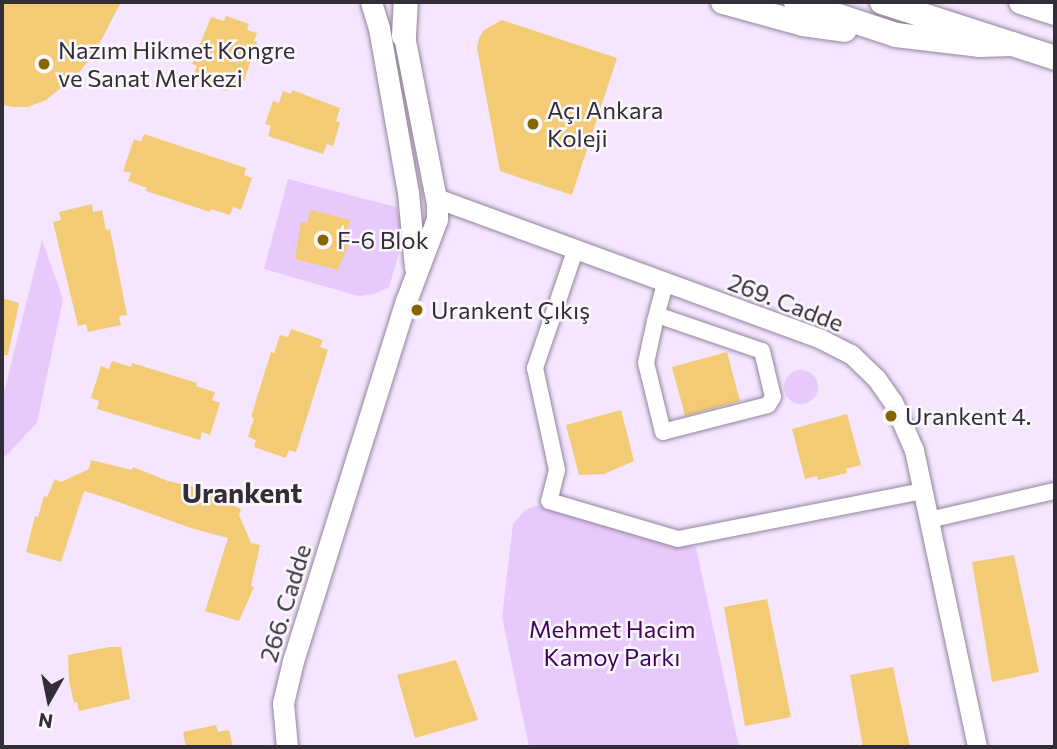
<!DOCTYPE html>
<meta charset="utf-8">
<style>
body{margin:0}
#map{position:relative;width:1057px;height:749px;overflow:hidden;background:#f5e5ff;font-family:Commissioner,sans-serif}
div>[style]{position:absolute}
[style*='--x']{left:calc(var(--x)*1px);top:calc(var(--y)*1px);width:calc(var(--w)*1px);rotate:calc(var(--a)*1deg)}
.green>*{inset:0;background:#e8c9fb}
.round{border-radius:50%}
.building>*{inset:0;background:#f3cb75}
.roads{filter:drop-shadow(0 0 2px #92849b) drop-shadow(0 0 2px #92849b)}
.minor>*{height:16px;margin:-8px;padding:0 8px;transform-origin:8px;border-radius:8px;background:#fff}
.tertiary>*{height:19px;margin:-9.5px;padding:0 9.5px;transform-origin:9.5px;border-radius:9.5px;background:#fff}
.secondary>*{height:21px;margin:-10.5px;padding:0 10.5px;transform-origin:10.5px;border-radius:10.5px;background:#fff}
.primary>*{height:24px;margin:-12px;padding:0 12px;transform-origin:12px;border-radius:12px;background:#fff}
.dots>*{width:19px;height:19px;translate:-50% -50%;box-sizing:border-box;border:4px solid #fbf8fd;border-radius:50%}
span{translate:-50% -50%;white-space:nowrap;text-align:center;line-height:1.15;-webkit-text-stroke:5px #fbf8fd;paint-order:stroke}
.poi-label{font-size:24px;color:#332d37}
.left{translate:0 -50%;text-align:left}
.street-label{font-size:24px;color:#332d37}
.park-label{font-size:24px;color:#42005c}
.quarter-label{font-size:28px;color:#332d37;font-weight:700}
.frame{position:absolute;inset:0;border:4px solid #332d37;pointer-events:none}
.north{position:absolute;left:14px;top:665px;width:70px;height:70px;-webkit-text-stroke:5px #fbf8fd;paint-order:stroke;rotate:189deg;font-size:19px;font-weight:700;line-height:28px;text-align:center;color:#332d37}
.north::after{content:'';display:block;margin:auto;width:24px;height:32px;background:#332d37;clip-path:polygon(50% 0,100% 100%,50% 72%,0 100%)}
</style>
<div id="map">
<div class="green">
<div style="clip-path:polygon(288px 179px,396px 207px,401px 224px,400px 250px,389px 287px,375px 294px,358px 296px,264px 269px)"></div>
<div style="clip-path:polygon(42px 240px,63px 299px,37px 423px,2px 460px,2px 391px,4px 392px)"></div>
<div class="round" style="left:784px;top:370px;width:34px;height:34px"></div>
<div style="clip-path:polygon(549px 501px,696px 548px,739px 747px,529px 747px,502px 617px,513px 524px,525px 510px)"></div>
</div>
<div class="building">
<div style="clip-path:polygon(2px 2px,121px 2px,94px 54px,77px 75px,46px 100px,28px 107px,14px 107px,2px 105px)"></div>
<div style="clip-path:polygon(226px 16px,249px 24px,247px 30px,257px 33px,254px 41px,257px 42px,244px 81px,239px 88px,229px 85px,227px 91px,204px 84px,205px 78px,194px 74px,197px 66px,192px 64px,211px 17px,224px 21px)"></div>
<div style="clip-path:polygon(502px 20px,617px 58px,572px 195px,500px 171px,477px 48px,479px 38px,484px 30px)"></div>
<div style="clip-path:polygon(292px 90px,340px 108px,336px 121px,340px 123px,333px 146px,327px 144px,323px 154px,268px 136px,271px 126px,265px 124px,273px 101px,279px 103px,283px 91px,291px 94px)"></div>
<div style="clip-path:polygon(144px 134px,246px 168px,244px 175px,252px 178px,241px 210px,233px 207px,230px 215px,211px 209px,210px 212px,146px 191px,147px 188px,128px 181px,131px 173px,123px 171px,134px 139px,141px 142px)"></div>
<div style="clip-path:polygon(92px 204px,93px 212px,102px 210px,106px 230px,110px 229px,127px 315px,119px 316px,121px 325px,88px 332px,86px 324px,78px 326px,53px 222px,61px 220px,59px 212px)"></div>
<div style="clip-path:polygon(311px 210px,350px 220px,346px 236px,350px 237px,350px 240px,338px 270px,295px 259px,301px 222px,307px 223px)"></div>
<div style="clip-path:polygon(2px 298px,19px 303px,8px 355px,2px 355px)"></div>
<div style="clip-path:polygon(291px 329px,323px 340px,320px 347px,328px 350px,296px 452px,289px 450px,286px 458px,254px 447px,256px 440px,248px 437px,254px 418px,251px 417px,271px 352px,274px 353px,280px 335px,288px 337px)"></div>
<div style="clip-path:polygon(727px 352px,740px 401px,685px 416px,672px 367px)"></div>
<div style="clip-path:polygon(112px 361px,131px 367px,132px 363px,197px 383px,196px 386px,215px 392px,212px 400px,220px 403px,210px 435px,202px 432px,200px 440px,97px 409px,99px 401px,91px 398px,101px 366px,109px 369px)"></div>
<div style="clip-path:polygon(621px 410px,634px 461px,604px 474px,579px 475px,566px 425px)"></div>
<div style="clip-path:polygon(847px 414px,861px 465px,846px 469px,847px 473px,818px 480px,817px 476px,805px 479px,792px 429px)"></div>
<div style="clip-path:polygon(91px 460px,132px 470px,133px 467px,168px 481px,203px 489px,202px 492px,241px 509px,239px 515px,251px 543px,260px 545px,251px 586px,254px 587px,239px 621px,205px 611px,228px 538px,191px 528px,110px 499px,84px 491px,61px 562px,26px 552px,35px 516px,38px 517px,44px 496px,47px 497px,55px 479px,61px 482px,89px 469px)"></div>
<div style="clip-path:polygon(1014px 555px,1039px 672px,992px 682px,972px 562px)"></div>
<div style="clip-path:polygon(767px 599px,791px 717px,745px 726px,724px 607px)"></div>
<div style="clip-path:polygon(110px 647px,121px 647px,130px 699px,79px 711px,77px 702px,74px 703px,69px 681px,68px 655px)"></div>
<div style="clip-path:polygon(456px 660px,478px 720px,415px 738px,397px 675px)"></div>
<div style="clip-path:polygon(893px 667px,910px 747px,863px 747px,850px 675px)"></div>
<div style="clip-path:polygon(216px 725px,218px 732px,229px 730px,233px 747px,186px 747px,183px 732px)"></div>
</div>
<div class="roads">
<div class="minor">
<div style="--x:575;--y:251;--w:124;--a:108.9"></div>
<div style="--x:535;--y:368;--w:104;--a:77.8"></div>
<div style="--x:557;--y:470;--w:32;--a:104"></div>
<div style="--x:549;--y:501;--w:134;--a:16.4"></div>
<div style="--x:678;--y:539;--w:250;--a:-11.1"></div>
<div style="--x:657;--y:315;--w:111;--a:18.9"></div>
<div style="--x:762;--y:351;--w:47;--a:76.6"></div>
<div style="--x:773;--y:397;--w:9;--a:122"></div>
<div style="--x:768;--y:405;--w:108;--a:165.6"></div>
<div style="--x:663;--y:432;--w:71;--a:-103.8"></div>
<div style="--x:646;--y:363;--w:43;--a:-77.9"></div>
<div style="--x:655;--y:321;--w:39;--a:-75"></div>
<div style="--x:929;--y:520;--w:129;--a:-13"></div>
</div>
<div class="tertiary">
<div style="--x:436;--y:198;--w:410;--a:20.1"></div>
<div style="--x:821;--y:339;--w:34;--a:27"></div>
<div style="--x:851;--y:354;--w:35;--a:44"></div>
<div style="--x:876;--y:378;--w:29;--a:55"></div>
<div style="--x:893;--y:402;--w:52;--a:66.4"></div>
<div style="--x:914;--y:450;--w:304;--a:78"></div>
</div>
<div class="secondary">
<div style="--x:371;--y:2;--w:27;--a:73"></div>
<div style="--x:379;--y:28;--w:167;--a:80"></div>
<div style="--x:408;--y:192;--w:76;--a:84.7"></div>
<div style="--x:287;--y:747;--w:44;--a:-95.2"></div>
<div style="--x:283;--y:703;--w:43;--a:-76.6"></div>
<div style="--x:293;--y:661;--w:377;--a:-72.6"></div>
<div style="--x:406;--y:301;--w:88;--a:-69.3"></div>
<div style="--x:437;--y:219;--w:15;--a:-90"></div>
<div style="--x:437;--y:204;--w:171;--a:-101.1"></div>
</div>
<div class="primary">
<div style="--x:723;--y:2;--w:83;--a:15.4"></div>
<div style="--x:803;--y:24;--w:42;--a:8.1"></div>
<div style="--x:796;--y:2;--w:105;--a:18.3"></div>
<div style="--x:896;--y:35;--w:85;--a:6.8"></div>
<div style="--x:980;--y:45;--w:32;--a:-2"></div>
<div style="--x:882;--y:2;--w:182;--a:17.9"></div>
<div style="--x:1021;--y:2;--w:36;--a:18"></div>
<div style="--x:404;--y:36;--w:34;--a:-87"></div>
</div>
</div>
<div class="dots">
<div style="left:44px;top:64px;background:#876400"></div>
<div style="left:533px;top:124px;background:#876400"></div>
<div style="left:323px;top:240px;background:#876400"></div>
<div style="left:417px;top:310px;background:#876400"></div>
<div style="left:891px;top:416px;background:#876400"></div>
</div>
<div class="poi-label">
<span class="left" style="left:58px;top:64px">Nazım Hikmet Kongre<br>ve Sanat Merkezi</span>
<span class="left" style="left:547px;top:124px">Açı Ankara<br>Koleji</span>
<span class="left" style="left:337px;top:240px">F-6 Blok</span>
<span class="left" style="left:431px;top:310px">Urankent Çıkış</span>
<span class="left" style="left:905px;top:416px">Urankent 4.</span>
</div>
<div class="street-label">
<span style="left:786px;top:302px;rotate:21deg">269. Cadde</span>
<span style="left:285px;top:603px;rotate:-73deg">266. Cadde</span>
</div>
<div class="park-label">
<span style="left:612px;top:643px">Mehmet Hacim<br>Kamoy Parkı</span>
</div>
<div class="quarter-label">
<span style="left:242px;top:492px">Urankent</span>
</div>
<div class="frame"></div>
<div class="north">N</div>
</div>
